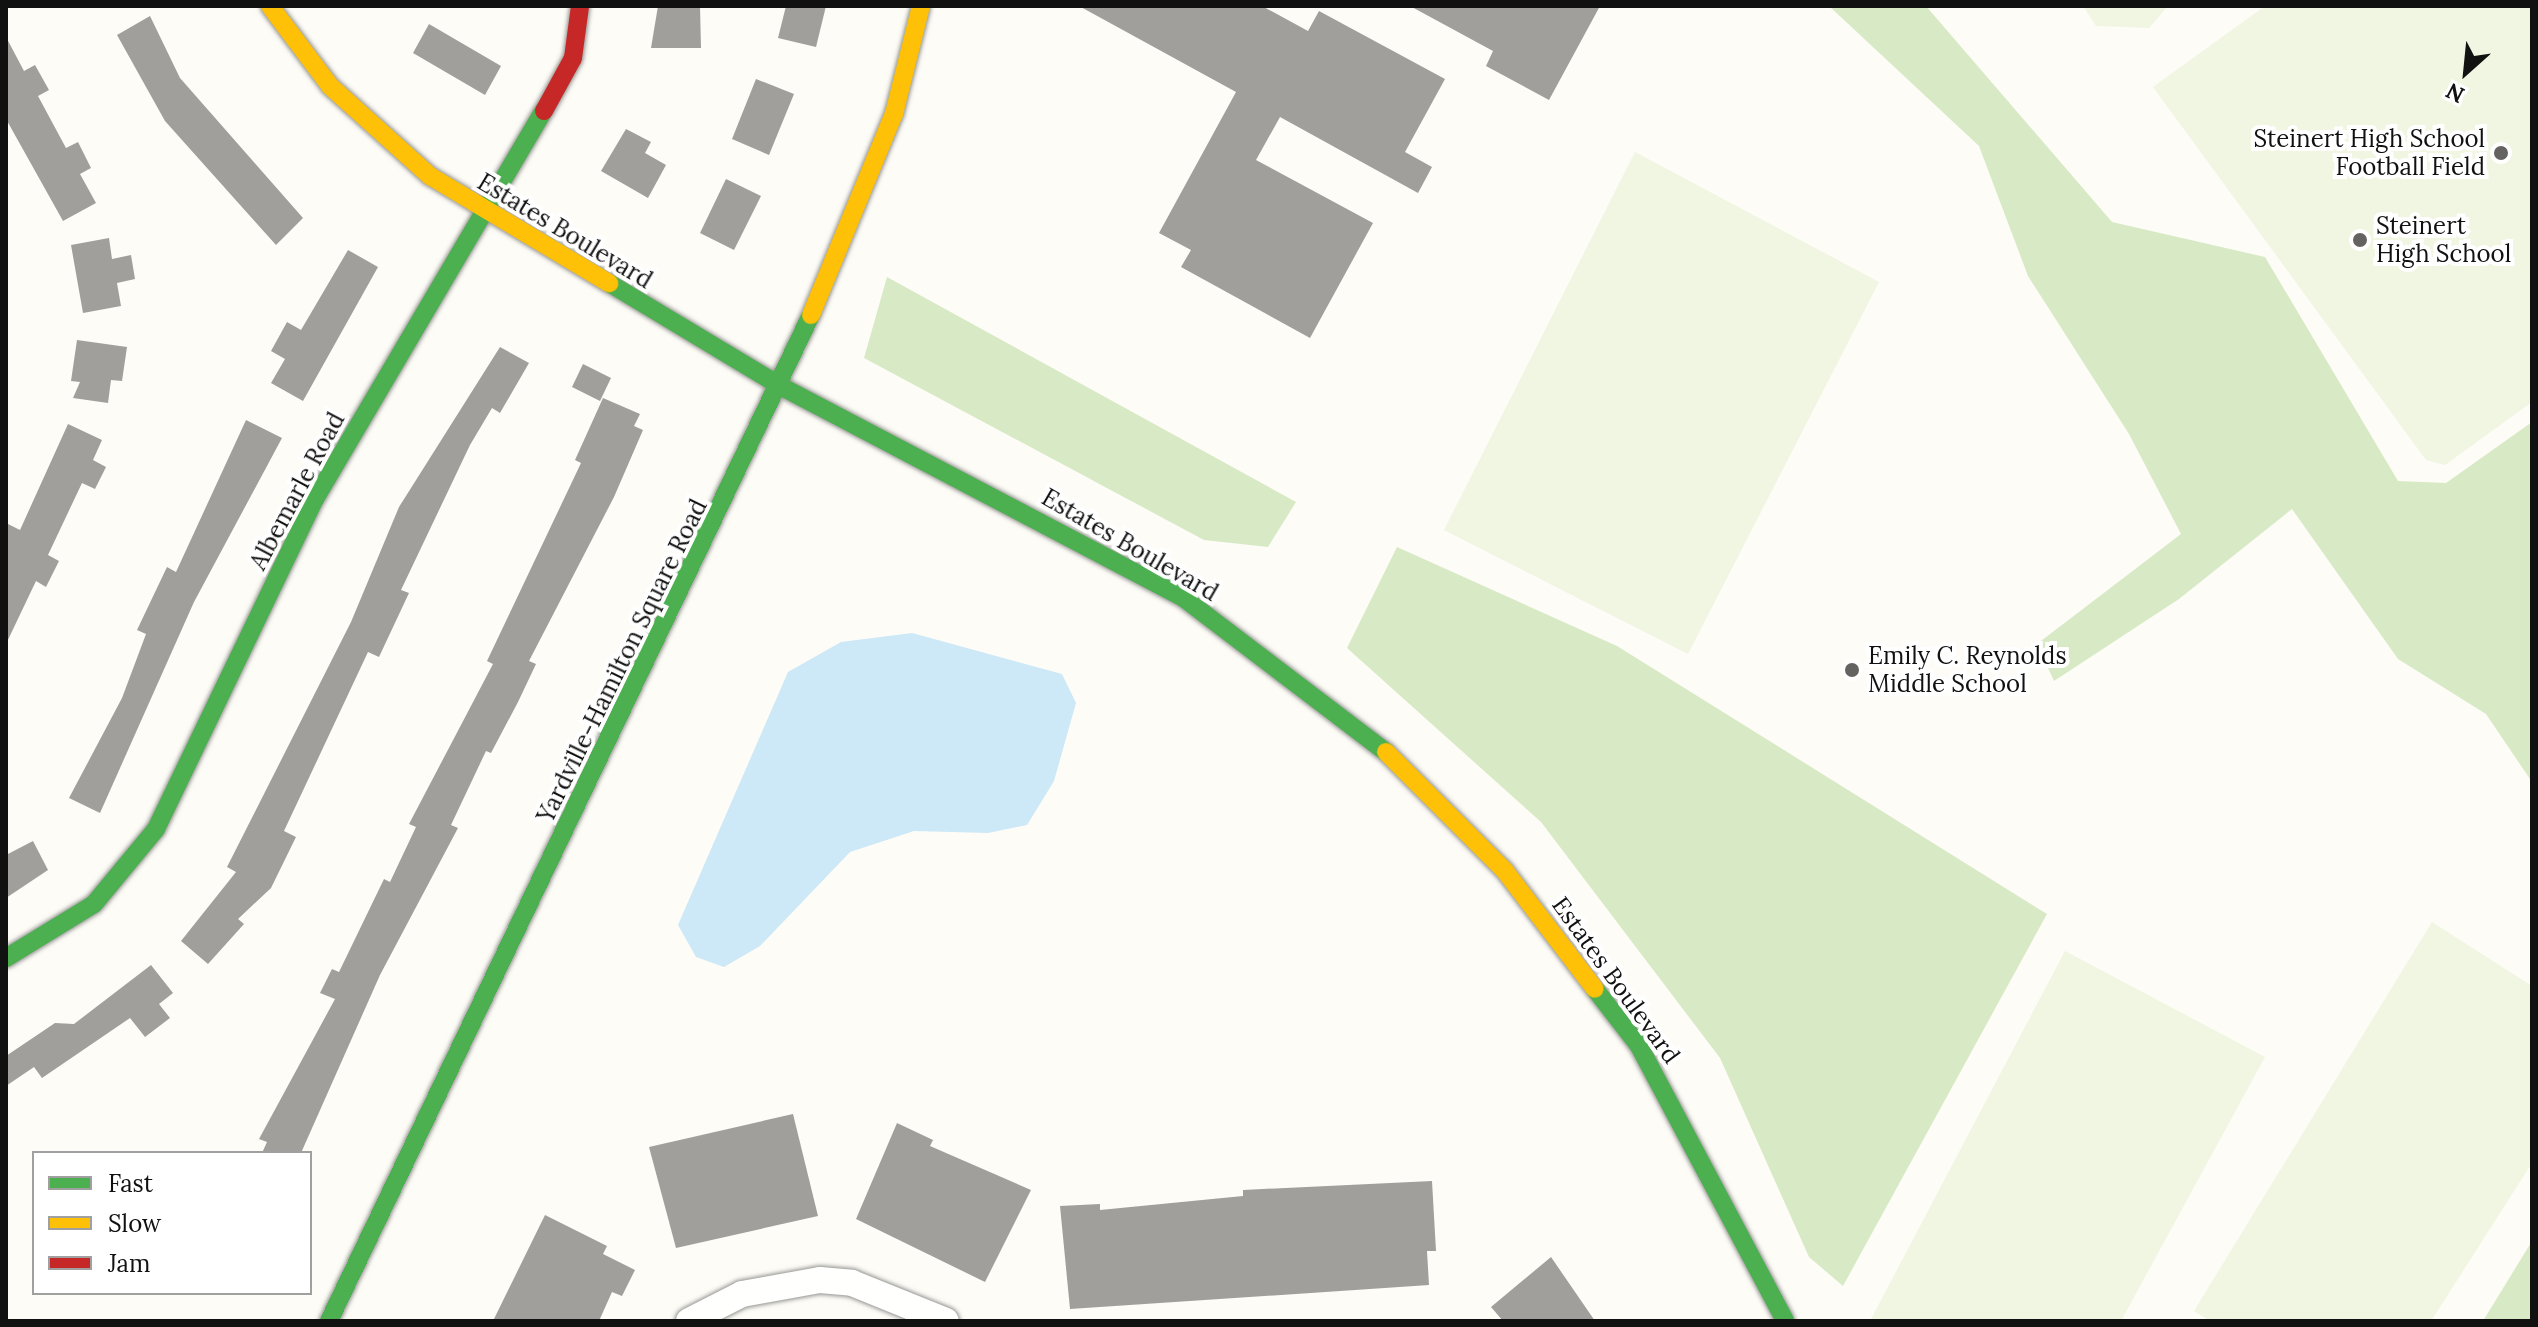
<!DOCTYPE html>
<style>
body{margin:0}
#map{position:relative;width:2538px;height:1327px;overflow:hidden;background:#fdfcf7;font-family:Lora,serif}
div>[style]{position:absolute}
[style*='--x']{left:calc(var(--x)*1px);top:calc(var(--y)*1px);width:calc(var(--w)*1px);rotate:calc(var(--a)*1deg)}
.forest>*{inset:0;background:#d8eac5}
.pitch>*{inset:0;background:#f0f6e1}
.water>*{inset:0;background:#cde8f7}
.building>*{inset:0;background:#a19f9c}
.roads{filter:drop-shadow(0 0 2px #979795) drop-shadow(0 0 2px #979795)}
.street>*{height:26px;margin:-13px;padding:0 13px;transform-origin:13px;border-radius:13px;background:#fffffe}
.fast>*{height:18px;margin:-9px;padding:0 9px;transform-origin:9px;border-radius:9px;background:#4caf50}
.slow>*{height:18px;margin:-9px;padding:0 9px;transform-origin:9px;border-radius:9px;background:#ffc107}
.jam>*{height:18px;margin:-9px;padding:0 9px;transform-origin:9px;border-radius:9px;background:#c62828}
.dots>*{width:22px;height:22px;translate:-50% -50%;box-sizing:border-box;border:4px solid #fff;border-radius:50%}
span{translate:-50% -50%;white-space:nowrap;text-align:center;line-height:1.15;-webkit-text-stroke:8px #fff;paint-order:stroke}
.poi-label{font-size:24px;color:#111}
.right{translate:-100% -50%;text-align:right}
.left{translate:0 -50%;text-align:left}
.street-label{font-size:24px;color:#111}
.frame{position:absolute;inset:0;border:8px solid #111;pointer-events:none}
.legend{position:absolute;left:32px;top:1151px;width:280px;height:144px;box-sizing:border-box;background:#fff;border:2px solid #a0a0a0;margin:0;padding:10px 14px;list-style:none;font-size:24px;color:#111}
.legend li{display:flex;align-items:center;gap:16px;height:40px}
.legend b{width:40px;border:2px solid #a0a0a0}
.north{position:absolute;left:2426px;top:32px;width:80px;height:80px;-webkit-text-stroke:6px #fff;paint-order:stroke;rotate:207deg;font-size:22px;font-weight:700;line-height:32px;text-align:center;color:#111}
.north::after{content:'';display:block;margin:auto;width:28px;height:36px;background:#111;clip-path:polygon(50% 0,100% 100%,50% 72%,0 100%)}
</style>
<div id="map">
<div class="forest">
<div style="clip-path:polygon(1829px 6px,1926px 6px,2112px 222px,2265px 257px,2398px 481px,2446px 483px,2532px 422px,2532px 782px,2486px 714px,2398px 659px,2292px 509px,2179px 599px,2054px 681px,2037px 644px,2181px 534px,2129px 434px,2028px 276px,1979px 146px)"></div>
<div style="clip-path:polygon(887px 277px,1296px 502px,1268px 547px,1204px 540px,864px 358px)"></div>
<div style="clip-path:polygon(1397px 547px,1617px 646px,2047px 914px,1843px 1286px,1809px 1257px,1720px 1058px,1541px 822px,1347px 648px)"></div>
<div style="clip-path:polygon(2532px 1241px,2532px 1321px,2483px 1321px)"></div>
</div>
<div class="pitch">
<div style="clip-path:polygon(2083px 6px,2168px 6px,2149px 28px,2096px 26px)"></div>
<div style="clip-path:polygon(2265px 6px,2532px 6px,2532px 402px,2445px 465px,2426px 460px,2153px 87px)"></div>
<div style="clip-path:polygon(1635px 152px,1879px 282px,1688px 654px,1444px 530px)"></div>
<div style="clip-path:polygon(2432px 922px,2532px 986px,2532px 1163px,2431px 1321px,2210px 1321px,2194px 1311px)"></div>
<div style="clip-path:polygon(2065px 951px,2265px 1057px,2121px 1321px,1870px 1321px)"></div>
</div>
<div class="water">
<div style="clip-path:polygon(912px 633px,1062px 674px,1076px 703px,1054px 781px,1027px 825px,988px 833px,914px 831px,850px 852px,760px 946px,724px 967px,696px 957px,678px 925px,788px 672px,841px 642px)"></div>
</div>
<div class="building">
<div style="clip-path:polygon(658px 6px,700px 6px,701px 48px,651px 48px)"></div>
<div style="clip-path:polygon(786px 6px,826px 6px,816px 47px,778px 38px)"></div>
<div style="clip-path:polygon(1079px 6px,1262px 6px,1308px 31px,1319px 11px,1445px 79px,1405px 152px,1432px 167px,1418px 193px,1280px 117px,1256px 160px,1373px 223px,1310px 338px,1181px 267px,1191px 250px,1159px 233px,1236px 92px)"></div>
<div style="clip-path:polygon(1410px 6px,1600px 6px,1549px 100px,1486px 66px,1493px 51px)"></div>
<div style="clip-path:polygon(150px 16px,180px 78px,303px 218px,276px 245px,165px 121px,117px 35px)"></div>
<div style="clip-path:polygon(429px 24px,501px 66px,485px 95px,413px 53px)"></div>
<div style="clip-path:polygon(6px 37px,24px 71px,35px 65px,49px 90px,38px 96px,66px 148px,78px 142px,91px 168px,80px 174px,96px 203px,63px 221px,6px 119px)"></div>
<div style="clip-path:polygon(756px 79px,794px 94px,769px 155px,732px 139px)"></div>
<div style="clip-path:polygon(626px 129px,651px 142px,645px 153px,666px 165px,648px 198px,601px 171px)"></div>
<div style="clip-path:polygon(726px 179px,761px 196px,734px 250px,700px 233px)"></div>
<div style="clip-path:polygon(109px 238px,112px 259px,131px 255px,135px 279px,117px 283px,121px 306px,83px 313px,71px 245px)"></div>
<div style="clip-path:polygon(348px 250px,378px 267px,303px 401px,271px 383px,285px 359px,271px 351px,287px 322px,301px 330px)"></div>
<div style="clip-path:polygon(77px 340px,127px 347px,122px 381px,111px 380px,108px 403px,73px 398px,80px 382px,71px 381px)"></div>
<div style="clip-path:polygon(500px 347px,529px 363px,500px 413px,492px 408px,470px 445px,401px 590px,409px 593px,379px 657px,368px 652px,284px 831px,296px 837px,271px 888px,238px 919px,244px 924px,208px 964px,181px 941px,236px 872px,227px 867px,351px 622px,399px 507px)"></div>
<div style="clip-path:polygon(583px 364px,611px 378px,600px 401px,572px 387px)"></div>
<div style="clip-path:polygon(603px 398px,640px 414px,634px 426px,643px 430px,614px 497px,529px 661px,536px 664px,518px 702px,491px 753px,486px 751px,451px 825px,458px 828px,380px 975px,301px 1153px,262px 1153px,267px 1142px,259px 1139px,335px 999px,320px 993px,332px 969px,339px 972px,384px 879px,390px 882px,416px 827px,409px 824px,493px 664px,487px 661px,581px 463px,575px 460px)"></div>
<div style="clip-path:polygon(246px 420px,282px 438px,194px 602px,100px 813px,69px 798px,122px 698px,146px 634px,137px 630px,167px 567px,176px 572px)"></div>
<div style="clip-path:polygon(68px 424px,102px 440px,93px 460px,106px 467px,95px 489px,82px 483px,48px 555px,59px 561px,46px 587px,36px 581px,6px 644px,6px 523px,20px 530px)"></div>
<div style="clip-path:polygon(33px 841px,48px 870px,6px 898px,6px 855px)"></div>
<div style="clip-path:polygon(151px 965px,173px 993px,159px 1004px,170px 1018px,145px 1037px,130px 1018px,42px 1078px,34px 1067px,6px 1086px,6px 1056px,55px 1023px,74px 1024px)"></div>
<div style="clip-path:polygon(793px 1114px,818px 1216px,676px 1248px,649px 1147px)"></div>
<div style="clip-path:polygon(897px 1123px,933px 1140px,930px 1146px,1031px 1190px,985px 1282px,856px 1219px)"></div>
<div style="clip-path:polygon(1432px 1181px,1436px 1251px,1427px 1251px,1429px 1285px,1070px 1309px,1060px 1206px,1100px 1204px,1100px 1210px,1243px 1196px,1243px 1190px)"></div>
<div style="clip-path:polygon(545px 1215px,607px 1246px,603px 1254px,635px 1270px,622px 1296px,612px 1292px,599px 1321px,493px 1321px)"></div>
<div style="clip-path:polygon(1551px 1257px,1595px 1321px,1503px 1321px,1491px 1307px)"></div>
</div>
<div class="roads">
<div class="street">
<div style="--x:689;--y:1321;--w:59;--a:-27"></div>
<div style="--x:742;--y:1294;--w:79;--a:-10.2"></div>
<div style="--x:820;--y:1280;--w:32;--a:5"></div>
<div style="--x:852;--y:1283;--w:101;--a:22"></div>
</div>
<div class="fast">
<div style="--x:609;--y:283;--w:202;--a:31"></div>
<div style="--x:782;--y:387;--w:455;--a:27.7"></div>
<div style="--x:1185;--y:599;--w:253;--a:37.3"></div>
<div style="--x:6;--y:958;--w:103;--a:-31.5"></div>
<div style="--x:94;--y:904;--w:97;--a:-50.4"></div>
<div style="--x:156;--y:829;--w:366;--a:-64.3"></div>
<div style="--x:315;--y:499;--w:451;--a:-59.5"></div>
<div style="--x:1595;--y:989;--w:72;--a:52.3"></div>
<div style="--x:1639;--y:1046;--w:311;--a:62"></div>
<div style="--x:329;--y:1321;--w:1116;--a:-64.4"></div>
</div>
<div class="slow">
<div style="--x:270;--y:6;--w:100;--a:53.1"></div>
<div style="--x:330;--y:86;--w:135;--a:42"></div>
<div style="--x:430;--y:176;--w:209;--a:30.9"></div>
<div style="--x:811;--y:315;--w:217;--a:-67.6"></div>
<div style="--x:894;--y:114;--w:111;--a:-76"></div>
<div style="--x:1386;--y:752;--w:168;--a:45"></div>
<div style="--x:1505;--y:871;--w:148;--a:52.7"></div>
</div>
<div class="jam">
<div style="--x:544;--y:111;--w:60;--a:-61.3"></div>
<div style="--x:573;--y:58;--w:52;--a:-82.3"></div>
</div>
</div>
<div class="dots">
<div style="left:2501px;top:153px;background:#646362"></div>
<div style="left:2360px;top:240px;background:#646362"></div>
<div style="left:1852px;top:670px;background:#646362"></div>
</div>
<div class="poi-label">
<span class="right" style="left:2485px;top:153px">Steinert High School<br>Football Field</span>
<span class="left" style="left:2376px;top:240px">Steinert<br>High School</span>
<span class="left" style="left:1868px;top:670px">Emily C. Reynolds<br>Middle School</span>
</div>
<div class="street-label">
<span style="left:565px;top:231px;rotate:31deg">Estates Boulevard</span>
<span style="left:297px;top:491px;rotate:-62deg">Albemarle Road</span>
<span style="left:1130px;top:545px;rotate:30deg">Estates Boulevard</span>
<span style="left:622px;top:661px;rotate:-64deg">Yardville-Hamilton Square Road</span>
<span style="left:1616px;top:980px;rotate:54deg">Estates Boulevard</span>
</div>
<div class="frame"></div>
<ul class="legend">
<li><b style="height:10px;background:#4caf50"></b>Fast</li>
<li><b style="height:10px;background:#ffc107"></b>Slow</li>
<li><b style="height:10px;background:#c62828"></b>Jam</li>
</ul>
<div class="north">N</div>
</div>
